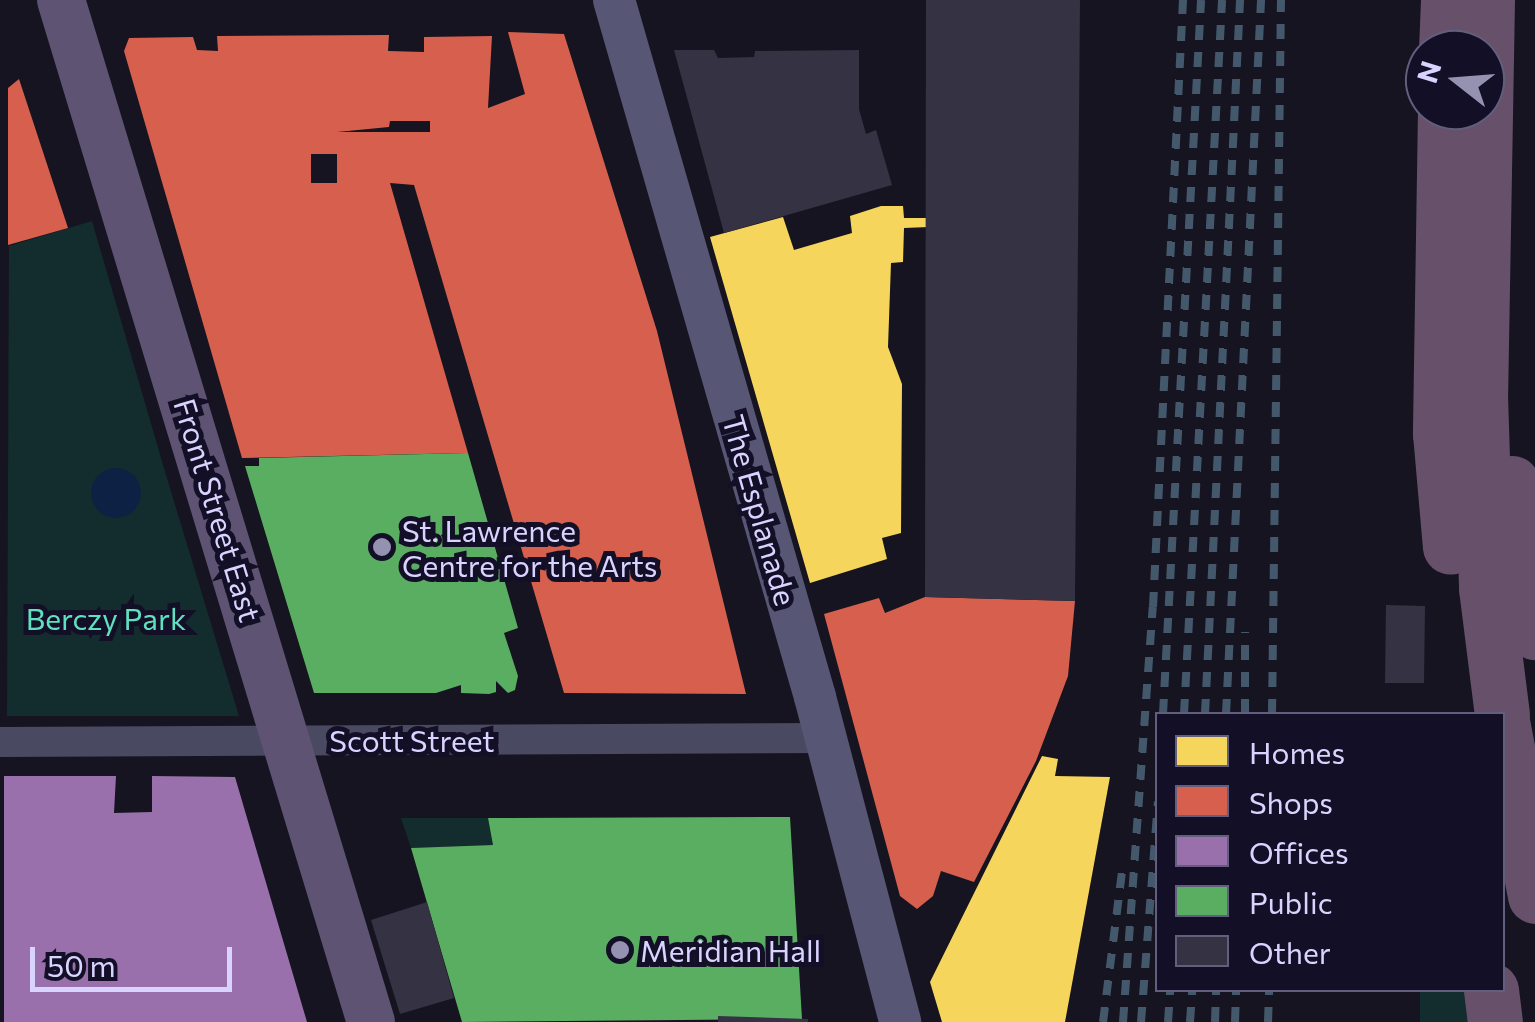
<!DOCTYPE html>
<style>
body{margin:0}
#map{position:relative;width:1535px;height:1022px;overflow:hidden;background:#161421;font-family:Commissioner,sans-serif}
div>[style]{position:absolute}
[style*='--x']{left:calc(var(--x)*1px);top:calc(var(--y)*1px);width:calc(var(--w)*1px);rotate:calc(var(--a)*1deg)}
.green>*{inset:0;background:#132c2d}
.water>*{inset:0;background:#0d2144}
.round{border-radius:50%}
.homes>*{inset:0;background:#f6d55c}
.shops>*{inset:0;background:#d6604d}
.offices>*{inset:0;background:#9970ab}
.public>*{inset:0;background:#5aae61}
.building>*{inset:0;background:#343243}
.street>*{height:30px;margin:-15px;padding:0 15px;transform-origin:15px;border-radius:15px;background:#4a4962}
.secondary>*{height:42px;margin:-21px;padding:0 21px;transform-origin:21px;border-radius:21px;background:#575674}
.primary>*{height:48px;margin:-24px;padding:0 24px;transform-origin:24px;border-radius:24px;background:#5e5373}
.highway>*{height:55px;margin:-27.5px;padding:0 27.5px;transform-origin:27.5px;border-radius:27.5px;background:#67516a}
.rail>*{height:8px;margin-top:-4px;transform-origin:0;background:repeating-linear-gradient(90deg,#43596b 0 15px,transparent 0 27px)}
.dots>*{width:28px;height:28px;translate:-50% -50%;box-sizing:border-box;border:5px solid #130f26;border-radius:50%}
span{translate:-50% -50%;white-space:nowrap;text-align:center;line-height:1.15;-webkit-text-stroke:10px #130f26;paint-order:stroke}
.street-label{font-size:30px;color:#d9d4ff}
.poi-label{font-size:30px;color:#d9d4ff}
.left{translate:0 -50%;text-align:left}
.park-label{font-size:30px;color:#5fe0c0}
.legend{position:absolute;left:1155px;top:712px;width:350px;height:280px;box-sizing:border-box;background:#130f26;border:2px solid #625e7d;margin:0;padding:12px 18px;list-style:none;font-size:30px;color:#d9d4ff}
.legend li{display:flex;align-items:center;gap:20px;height:50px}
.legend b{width:50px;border:2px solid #625e7d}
.north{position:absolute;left:1405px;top:30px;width:100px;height:100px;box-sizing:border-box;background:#130f26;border:2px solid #625e7d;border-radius:50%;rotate:287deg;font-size:28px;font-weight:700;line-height:40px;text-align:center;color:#d9d4ff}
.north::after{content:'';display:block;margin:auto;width:35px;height:45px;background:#9591b1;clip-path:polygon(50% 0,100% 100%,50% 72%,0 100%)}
.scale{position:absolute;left:30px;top:947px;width:202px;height:45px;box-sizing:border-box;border:5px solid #d9d4ff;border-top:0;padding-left:12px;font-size:30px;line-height:35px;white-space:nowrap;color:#d9d4ff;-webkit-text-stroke:8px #130f26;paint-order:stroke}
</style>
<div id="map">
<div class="green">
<div style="clip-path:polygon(92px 221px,166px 475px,239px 716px,7px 716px,9px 246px)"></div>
<div style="clip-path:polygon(401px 818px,488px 818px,493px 845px,411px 848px)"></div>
<div style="clip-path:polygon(1420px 990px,1466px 990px,1471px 1022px,1420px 1022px)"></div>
</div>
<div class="water">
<div class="round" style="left:91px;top:468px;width:50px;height:50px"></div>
</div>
<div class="homes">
<div style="clip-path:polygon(926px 0,1009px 0,1003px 375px,930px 374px,929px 227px,904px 228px,903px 262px,891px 263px,888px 347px,902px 384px,901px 533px,882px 538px,887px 559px,810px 583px,710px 237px,783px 217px,794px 250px,852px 233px,850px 216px,881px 206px,903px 206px,904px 218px,929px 218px)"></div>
<div style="clip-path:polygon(500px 437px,659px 437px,660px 510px,629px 508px,529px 538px)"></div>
<div style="clip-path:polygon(665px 572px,672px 594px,702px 593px,709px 678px,576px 674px,571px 599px)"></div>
<div style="clip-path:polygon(1042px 756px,1058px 759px,1055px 776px,1110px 777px,1065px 1022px,942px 1022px,930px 982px)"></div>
</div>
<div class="shops">
<div style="clip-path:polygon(evenodd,508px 32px,564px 34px,657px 331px,746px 694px,564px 693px,414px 185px,390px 183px,468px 453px,242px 458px,124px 51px,129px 38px,193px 37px,197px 50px,218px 51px,217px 36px,389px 35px,388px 51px,424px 52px,424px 37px,492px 36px,488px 108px,525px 94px,508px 32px,390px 121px,430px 121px,430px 132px,337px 132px,389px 127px,390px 121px,508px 32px,311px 154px,337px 154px,337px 183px,311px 183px,311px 154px)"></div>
<div style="clip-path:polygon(19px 79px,68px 228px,8px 245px,8px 88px)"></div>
<div style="clip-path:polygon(925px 597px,1075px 601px,1068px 676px,1036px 761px,974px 882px,941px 871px,933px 896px,917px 909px,900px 896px,824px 614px,879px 598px,885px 613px)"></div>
</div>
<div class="offices">
<div style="clip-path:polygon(4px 776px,116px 776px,114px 813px,152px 812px,152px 776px,235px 777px,307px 1022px,4px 1022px)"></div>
</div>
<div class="public">
<div style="clip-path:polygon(468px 453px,518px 628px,504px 633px,518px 676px,515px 690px,508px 693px,496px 681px,496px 692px,489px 694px,461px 693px,461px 685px,436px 693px,314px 693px,245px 466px,259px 466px,259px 458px)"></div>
<div style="clip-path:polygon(790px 817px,802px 1019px,462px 1022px,411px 848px,493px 845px,488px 818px)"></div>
</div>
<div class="building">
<div style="clip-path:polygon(926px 0,1080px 0,1075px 601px,925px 597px)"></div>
<div style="clip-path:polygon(674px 50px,714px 50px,718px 58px,754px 57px,755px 51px,859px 50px,859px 109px,866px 134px,876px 130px,892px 185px,724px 233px)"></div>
<div style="clip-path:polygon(1386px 605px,1425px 606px,1424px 683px,1385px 683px)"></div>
<div style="clip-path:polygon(427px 902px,454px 998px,400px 1014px,371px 920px)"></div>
<div style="clip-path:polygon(718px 1016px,808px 1019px,808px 1022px,718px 1022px)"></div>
</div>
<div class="street">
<div style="--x:0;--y:742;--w:824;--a:-0.28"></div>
</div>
<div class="secondary">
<div style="--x:614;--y:0;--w:725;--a:73.91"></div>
<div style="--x:815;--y:697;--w:336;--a:75.3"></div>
</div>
<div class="primary">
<div style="--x:61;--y:0;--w:1068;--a:73.13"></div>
</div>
<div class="highway">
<div style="--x:1487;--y:0;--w:395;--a:91"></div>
<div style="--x:1480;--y:395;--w:193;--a:88.2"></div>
<div style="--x:1486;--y:588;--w:127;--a:82.8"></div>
<div style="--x:1446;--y:50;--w:50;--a:-87.7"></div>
<div style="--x:1445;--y:110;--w:323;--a:90.9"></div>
<div style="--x:1440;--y:433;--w:114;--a:85"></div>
<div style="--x:1512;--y:483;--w:151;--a:81.2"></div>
<div style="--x:1502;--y:721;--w:178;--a:79.3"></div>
<div style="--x:1491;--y:990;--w:32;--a:83"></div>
</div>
<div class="rail">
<div style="--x:1163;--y:714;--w:715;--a:-86.95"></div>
<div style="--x:1184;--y:714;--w:715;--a:-86.95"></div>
<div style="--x:1205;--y:714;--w:715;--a:-87.19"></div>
<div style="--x:1226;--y:714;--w:715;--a:-87.19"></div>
<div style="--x:1245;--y:714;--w:82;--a:-90"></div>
<div style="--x:1272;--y:714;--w:714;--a:-89.28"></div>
<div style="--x:1103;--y:1022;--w:151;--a:-82.8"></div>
<div style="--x:1123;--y:1022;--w:416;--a:-85.9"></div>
<div style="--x:1153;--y:607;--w:608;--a:-87.17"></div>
<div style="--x:1141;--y:1022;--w:221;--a:-85.6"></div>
<div style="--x:1168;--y:1022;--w:32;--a:-86"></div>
<div style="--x:1190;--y:1022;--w:32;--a:-86"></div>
<div style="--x:1215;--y:1022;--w:32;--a:-88"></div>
<div style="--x:1235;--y:1022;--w:32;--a:-88"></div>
<div style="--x:1268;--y:1022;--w:32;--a:-88"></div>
</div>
<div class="dots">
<div style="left:382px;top:547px;background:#9591b1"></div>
<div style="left:620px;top:950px;background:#9591b1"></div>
</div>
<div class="street-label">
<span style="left:218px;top:510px;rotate:73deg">Front Street East</span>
<span style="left:760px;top:510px;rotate:74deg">The Esplanade</span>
<span style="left:412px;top:740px">Scott Street</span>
</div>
<div class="poi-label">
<span class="left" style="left:402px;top:547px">St. Lawrence<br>Centre for the Arts</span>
<span class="left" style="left:640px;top:950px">Meridian Hall</span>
</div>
<div class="park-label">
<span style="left:106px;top:618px">Berczy Park</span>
</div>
<ul class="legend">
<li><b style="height:28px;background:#f6d55c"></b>Homes</li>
<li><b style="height:28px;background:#d6604d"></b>Shops</li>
<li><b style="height:28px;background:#9970ab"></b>Offices</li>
<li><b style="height:28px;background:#5aae61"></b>Public</li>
<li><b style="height:28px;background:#343243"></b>Other</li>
</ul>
<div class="north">N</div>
<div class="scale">50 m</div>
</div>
